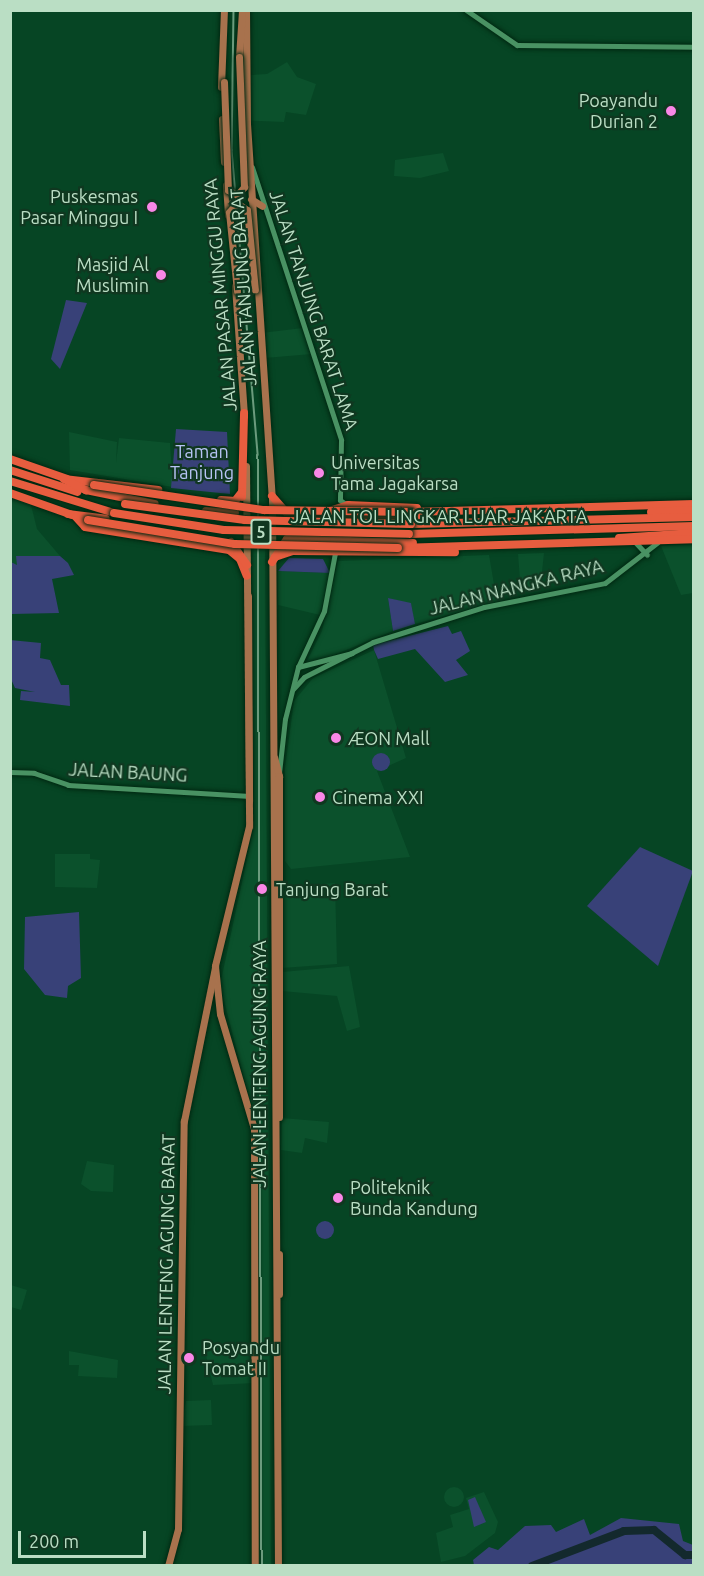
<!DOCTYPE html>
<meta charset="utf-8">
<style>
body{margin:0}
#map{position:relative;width:704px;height:1576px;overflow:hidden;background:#064524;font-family:Ubuntu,sans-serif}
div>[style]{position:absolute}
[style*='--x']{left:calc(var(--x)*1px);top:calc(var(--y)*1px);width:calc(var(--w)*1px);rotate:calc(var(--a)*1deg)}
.built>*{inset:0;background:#0b512c}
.round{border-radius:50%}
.green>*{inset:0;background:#384178}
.river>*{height:8px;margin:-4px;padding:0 4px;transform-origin:4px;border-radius:4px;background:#13292d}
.roads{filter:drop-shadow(0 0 2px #002811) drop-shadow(0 0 2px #002811)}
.minor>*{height:5px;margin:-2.5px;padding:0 2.5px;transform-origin:2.5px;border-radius:2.5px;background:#499263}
.major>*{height:7px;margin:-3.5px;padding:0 3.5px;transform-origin:3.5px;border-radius:3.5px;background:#a8724d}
.highway>*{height:8px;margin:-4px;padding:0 4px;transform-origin:4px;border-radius:4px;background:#e75d3f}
.rail>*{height:1.5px;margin:-0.75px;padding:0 0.75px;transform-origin:0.75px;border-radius:0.75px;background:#6b9b7d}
.bridges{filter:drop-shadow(0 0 2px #002811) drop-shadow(0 0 2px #002811)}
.major-bridge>*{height:7px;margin:-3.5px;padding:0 3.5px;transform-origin:3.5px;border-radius:3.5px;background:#a8724d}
.highway-bridge>*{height:8px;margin:-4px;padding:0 4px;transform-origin:4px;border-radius:4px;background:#e75d3f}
.dots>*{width:16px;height:16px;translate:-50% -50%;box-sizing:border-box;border:3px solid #103720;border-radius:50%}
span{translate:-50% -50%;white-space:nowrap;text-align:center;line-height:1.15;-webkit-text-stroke:4.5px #103720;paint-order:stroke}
.shield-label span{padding:2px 4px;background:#103720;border:2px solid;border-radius:4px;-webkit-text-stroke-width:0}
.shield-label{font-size:16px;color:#badec4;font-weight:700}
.poi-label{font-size:18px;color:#badec4}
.right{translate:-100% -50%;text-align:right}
.left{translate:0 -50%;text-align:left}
.street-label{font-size:18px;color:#badec4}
.park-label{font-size:18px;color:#b7c3f4}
.frame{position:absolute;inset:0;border:12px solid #badec4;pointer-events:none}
.scale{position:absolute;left:18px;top:1531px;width:128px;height:27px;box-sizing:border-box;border:3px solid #badec4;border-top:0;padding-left:8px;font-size:18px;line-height:21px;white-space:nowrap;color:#badec4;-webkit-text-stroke:4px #103720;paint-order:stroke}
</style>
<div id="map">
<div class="built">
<div style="clip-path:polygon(287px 62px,297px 77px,316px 84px,306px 115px,286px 112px,284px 122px,239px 120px,237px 76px,267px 74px)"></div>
<div style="clip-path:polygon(443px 153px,449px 171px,420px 178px,394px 176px,395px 160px)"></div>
<div style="clip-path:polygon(303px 328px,312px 354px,265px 358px,261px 333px)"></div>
<div style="clip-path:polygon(69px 432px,117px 442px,116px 463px,119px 438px,170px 443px,173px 487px,70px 470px)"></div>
<div style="clip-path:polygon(10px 493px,30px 501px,37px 529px,60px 556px,17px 556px,17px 566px,11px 562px)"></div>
<div style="clip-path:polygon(693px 544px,693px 593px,681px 595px,661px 546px)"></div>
<div style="clip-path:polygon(251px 548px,265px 548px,271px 1565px,256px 1565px,255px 1383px,213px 1385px,204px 1347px,240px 1344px,241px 1352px,252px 1351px,257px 1129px,220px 985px,254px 826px)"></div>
<div style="clip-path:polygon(544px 553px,541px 581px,533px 590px,521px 592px,518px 554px)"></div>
<div style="clip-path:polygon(489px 555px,497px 602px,415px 624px,411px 604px,388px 598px,393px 631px,304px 667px,322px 631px,338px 561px)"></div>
<div style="clip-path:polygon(278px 571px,330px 573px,320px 615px,278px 605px)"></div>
<div style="clip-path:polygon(374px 650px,406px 758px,377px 771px,410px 857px,291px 869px,285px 861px,285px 768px,294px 701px,313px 678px)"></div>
<div style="clip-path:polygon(55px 854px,90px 854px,90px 859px,100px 860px,97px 888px,55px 887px)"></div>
<div style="clip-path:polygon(335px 883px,337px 964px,282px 968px,282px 887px)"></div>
<div style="clip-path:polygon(349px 966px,360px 1027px,347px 1031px,337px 996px,282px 991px,282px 972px)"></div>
<div style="clip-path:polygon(282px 1118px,329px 1122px,327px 1143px,305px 1138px,302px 1153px,281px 1150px)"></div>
<div style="clip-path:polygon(87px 1161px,114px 1165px,113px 1192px,91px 1191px,81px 1184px)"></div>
<div style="clip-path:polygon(11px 1285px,27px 1290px,21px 1310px,11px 1307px)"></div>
<div style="clip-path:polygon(69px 1351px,118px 1360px,117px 1378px,78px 1376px,79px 1365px,69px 1365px)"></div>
<div style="clip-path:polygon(211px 1400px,212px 1425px,181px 1426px,186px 1401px)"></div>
<div class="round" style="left:444px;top:1487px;width:20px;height:20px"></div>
<div style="clip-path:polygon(484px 1492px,498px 1522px,495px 1533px,465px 1556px,441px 1562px,436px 1533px,453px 1527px,450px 1515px,469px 1509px,466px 1498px)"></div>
</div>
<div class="green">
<div style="clip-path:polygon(66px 300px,87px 303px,60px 369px,51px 359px)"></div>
<div style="clip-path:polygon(176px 429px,227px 432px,230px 494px,171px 488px)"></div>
<div style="clip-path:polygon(16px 556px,60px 556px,68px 563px,74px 575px,52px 579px,59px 613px,11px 614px,11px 562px,17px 565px)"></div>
<div style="clip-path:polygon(289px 558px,323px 559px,330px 573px,278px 571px)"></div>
<div style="clip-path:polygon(388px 598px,411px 603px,415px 624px,393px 631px)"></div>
<div style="clip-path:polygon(448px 626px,452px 634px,461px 631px,470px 651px,456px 660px,468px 675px,445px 682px,415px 649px,378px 659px,374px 650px,373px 645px)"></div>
<div style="clip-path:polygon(10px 640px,41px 643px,40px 658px,50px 660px,61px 685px,69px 685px,70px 706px,20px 700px,21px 691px,35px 692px,15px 688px,11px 679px)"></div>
<div class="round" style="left:372px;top:753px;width:18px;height:18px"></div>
<div style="clip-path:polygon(640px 847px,693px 871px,658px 966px,587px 906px)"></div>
<div style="clip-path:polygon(79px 912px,81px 978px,68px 986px,67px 998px,45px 995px,24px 969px,25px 917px)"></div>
<div class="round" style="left:316px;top:1221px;width:18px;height:18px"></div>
<div style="clip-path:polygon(475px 1497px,486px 1522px,474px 1527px,468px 1500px)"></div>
<div style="clip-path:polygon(621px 1518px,679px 1524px,683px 1541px,693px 1545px,693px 1565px,474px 1565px,473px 1560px,489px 1547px,498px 1550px,525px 1526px,551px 1525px,556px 1532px,584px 1519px,590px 1535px)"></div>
</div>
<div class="river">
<div style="--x:532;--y:1566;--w:98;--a:-20.8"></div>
<div style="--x:624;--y:1531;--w:30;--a:-2"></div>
<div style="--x:654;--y:1530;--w:40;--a:39"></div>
<div style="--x:685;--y:1555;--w:9;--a:0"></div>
</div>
<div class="roads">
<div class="minor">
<div style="--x:466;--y:10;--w:62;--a:34.5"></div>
<div style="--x:517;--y:45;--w:177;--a:0.6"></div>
<div style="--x:252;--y:167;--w:287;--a:71.9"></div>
<div style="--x:341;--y:440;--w:60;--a:91"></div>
<div style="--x:340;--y:500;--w:9;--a:36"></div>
<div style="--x:636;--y:543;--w:16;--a:47"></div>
<div style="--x:298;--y:667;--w:56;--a:-14.5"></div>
<div style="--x:293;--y:689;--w:16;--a:-47"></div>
<div style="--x:304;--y:677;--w:77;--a:-26.9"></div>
<div style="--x:373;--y:642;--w:116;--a:-17.5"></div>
<div style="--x:484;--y:607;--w:123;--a:-11.2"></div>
<div style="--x:605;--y:583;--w:67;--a:-37.7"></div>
<div style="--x:10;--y:772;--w:24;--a:2"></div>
<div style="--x:34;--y:773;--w:36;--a:19"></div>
<div style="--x:68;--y:785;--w:178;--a:3.5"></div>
<div style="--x:279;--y:773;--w:54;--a:-83.7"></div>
<div style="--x:285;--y:719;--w:54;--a:-76"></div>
<div style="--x:298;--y:667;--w:62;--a:-65.1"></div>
<div style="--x:324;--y:611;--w:59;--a:-79.3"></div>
</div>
<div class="major">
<div style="--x:246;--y:10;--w:114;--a:89.5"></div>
<div style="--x:247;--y:124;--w:373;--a:86.2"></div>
<div style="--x:272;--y:496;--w:1070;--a:89.68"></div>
<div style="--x:239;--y:57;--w:47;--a:-86.3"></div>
<div style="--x:221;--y:87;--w:77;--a:-87.8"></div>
<div style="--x:222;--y:119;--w:43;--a:87.3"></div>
<div style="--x:226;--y:185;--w:30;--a:86"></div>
<div style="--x:251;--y:199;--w:13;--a:32"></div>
<div style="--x:235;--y:286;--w:130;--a:86"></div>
<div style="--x:246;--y:466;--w:360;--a:89.5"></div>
<div style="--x:249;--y:826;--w:144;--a:103.7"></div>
<div style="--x:215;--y:966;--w:48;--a:84.1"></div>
<div style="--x:220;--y:1014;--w:120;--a:73.5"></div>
<div style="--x:254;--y:1129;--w:437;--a:89.9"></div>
<div style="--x:248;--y:596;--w:205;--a:89.7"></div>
<div style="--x:274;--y:757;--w:20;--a:75"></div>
<div style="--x:279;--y:776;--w:341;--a:90"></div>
<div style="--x:279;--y:1294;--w:40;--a:-90"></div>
<div style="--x:168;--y:1566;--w:38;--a:-75"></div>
<div style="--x:178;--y:1529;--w:408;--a:-89.2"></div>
<div style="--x:184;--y:1121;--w:157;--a:-78.6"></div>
</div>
<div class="highway">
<div style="--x:10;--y:459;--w:60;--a:19.3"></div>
<div style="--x:10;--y:470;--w:71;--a:17.9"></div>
<div style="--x:64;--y:479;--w:95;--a:6.7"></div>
<div style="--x:64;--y:479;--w:25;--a:27"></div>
<div style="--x:86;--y:490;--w:70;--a:11.5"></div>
<div style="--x:10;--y:481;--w:109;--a:17.1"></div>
<div style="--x:10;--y:493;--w:66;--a:19.5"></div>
<div style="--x:272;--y:496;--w:28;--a:49"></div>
<div style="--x:290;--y:517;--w:127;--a:-0.5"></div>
<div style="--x:242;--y:497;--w:84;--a:-88.6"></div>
<div style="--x:221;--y:500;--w:14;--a:4"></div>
<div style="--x:235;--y:501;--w:11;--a:-52"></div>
<div style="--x:332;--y:510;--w:17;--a:-17"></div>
<div style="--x:348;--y:505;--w:69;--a:2.5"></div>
<div style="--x:206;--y:511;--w:29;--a:4"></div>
<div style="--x:411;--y:512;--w:283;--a:-1.6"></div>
<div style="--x:651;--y:512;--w:43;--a:-2.7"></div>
<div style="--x:68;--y:514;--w:38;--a:7"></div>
<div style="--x:76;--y:517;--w:13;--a:48"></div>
<div style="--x:85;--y:527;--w:146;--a:9.1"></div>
<div style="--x:229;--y:550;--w:14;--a:39"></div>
<div style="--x:240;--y:559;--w:18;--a:68"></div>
<div style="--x:411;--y:524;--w:283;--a:-1.4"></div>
<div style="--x:409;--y:534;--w:285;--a:-1.6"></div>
<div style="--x:619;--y:538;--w:75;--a:-3.8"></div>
<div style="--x:231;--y:542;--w:28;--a:55"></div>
<div style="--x:398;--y:548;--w:296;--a:-1.7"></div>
<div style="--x:275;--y:557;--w:18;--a:-19"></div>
<div style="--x:292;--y:551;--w:163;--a:0.4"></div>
<div style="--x:272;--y:562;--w:27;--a:-57"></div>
<div style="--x:287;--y:539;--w:126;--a:1.8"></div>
</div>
</div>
<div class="rail">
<div style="--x:234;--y:10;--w:140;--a:90.8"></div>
<div style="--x:232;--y:150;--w:306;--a:85.1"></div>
<div style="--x:258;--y:455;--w:1111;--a:89.79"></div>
</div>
<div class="bridges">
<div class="major-bridge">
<div style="--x:224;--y:82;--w:108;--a:87.9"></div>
<div style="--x:228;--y:190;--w:10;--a:29"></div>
<div style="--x:237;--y:195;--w:11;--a:-49"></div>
<div style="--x:244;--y:187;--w:130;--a:-92.2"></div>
<div style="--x:237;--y:291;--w:79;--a:-95.8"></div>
<div style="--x:229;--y:212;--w:12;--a:-48"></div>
<div style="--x:237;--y:203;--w:12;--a:35"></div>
<div style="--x:247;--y:210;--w:80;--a:84.3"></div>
</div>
<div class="highway-bridge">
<div style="--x:94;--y:485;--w:172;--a:8.4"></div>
<div style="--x:264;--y:510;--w:147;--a:0.8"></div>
<div style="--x:125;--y:504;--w:121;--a:7.6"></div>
<div style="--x:245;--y:520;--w:166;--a:1.4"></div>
<div style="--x:114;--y:513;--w:111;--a:8.8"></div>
<div style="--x:224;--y:530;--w:185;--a:1.2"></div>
<div style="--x:88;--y:520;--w:149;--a:9.3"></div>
<div style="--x:235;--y:544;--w:163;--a:1.4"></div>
</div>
</div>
<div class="dots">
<div style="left:671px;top:111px;background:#fa87e7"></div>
<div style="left:152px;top:207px;background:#fa87e7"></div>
<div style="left:161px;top:275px;background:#fa87e7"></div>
<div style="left:319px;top:473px;background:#fa87e7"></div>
<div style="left:336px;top:738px;background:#fa87e7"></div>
<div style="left:320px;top:797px;background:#fa87e7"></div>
<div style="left:262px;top:889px;background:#fa87e7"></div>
<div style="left:338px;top:1198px;background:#fa87e7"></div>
<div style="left:189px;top:1358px;background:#fa87e7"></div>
</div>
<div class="shield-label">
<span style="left:261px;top:532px">5</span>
</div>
<div class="poi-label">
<span class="right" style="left:658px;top:111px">Poayandu<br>Durian 2</span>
<span class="right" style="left:138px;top:207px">Puskesmas<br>Pasar Minggu I</span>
<span class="right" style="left:149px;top:275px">Masjid Al<br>Muslimin</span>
<span class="left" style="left:331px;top:473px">Universitas<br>Tama Jagakarsa</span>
<span class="left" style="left:348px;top:738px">ÆON Mall</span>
<span class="left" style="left:332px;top:797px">Cinema XXI</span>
<span class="left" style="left:276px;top:889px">Tanjung Barat</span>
<span class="left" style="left:350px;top:1198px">Politeknik<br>Bunda Kandung</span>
<span class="left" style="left:202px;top:1358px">Posyandu<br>Tomat II</span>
</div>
<div class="street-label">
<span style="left:243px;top:287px;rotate:-94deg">JALAN TANJUNG BARAT</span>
<span style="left:220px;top:295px;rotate:-95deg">JALAN PASAR MINGGU RAYA</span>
<span style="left:314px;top:310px;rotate:72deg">JALAN TANJUNG BARAT LAMA</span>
<span style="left:439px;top:516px">JALAN TOL LINGKAR LUAR JAKARTA</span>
<span style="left:516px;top:587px;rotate:-14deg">JALAN NANGKA RAYA</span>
<span style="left:128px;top:772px;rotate:3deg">JALAN BAUNG</span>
<span style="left:259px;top:1064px;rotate:-90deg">JALAN LENTENG AGUNG RAYA</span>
<span style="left:166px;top:1264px;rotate:-89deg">JALAN LENTENG AGUNG BARAT</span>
</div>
<div class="park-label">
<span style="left:202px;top:462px">Taman<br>Tanjung</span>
</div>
<div class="frame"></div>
<div class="scale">200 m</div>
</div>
